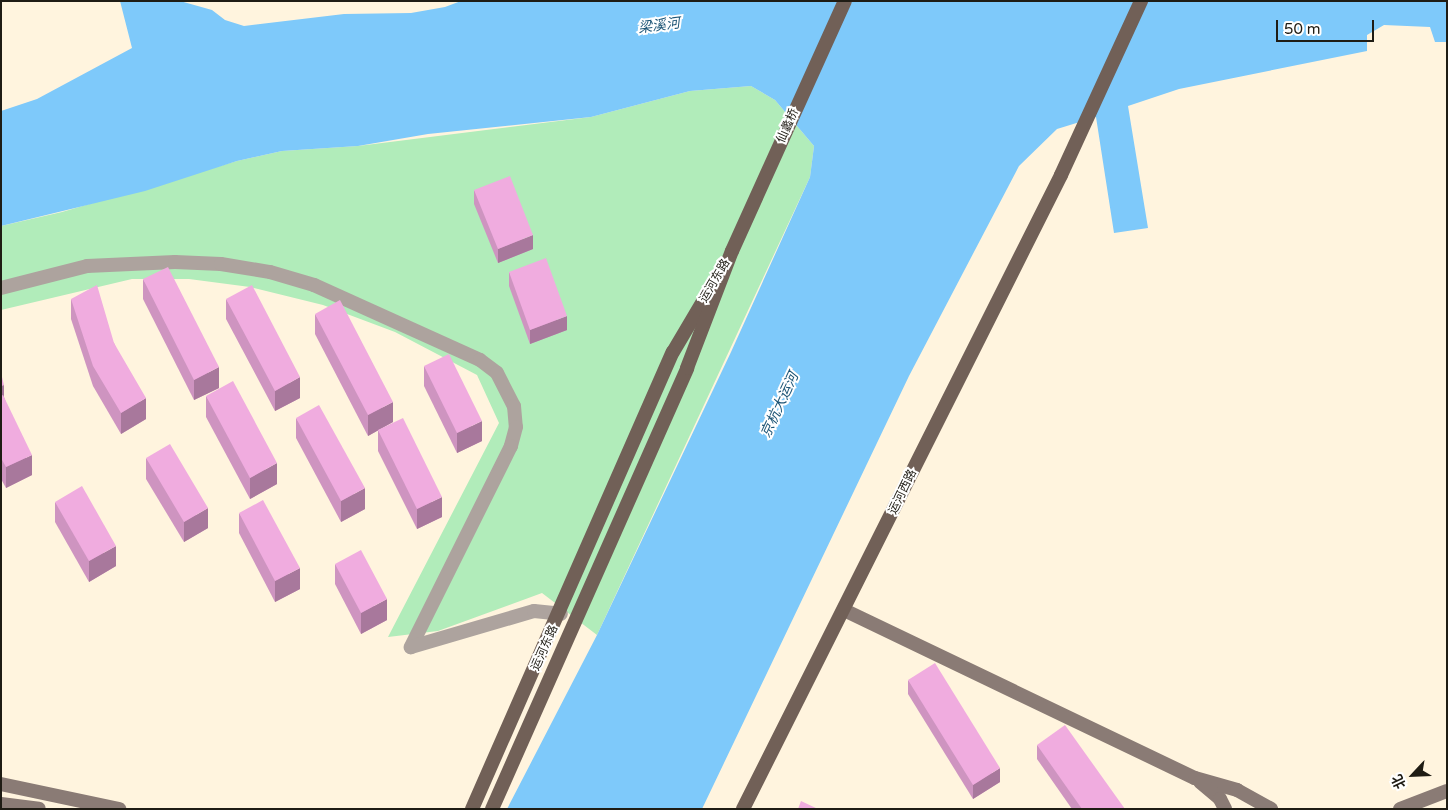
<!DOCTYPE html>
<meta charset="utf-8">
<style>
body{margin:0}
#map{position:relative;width:1448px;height:810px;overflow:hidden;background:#fff4de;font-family:"Varela Round","Noto Sans SC",sans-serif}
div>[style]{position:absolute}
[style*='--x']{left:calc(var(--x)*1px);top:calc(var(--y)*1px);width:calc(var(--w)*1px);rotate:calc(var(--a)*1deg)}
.green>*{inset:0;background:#b1ecba}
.water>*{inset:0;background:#7ec9fa}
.minor>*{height:14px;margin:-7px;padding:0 7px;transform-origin:7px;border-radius:7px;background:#ada39e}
.secondary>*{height:14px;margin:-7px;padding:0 7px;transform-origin:7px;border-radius:7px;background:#8a7b75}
.primary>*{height:14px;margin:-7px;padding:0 7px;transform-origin:7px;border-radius:7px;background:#716057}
.wall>*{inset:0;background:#ce94c0}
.shaded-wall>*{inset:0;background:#a8789c}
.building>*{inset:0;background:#f0acdf}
span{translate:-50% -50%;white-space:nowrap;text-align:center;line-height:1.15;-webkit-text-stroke:4px #fff;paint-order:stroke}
.street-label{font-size:12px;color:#1f1c14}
.water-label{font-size:14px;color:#1d5576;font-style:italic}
.frame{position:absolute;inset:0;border:2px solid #1f1c14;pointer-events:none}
.north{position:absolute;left:1388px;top:750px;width:50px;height:50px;-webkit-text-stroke:4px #fff;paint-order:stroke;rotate:245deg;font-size:14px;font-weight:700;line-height:20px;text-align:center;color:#1f1c14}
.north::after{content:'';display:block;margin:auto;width:18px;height:22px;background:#1f1c14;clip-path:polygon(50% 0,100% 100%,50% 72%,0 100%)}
.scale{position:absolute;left:1276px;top:20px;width:98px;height:22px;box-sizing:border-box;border:2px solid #1f1c14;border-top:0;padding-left:6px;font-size:15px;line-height:18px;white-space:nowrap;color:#1f1c14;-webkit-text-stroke:4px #fff;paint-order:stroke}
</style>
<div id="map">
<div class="green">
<div style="clip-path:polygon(751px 86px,775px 100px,814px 146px,810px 177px,597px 635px,542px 593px,438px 631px,388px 637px,499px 423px,477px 375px,395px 332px,323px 305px,250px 287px,189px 279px,132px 279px,1px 310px,1px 226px,62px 212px,237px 161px,282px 151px,358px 146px,591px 117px,690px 91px)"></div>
</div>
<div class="water">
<div style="clip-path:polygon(120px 1px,180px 1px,212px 10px,225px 20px,244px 26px,344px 14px,411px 13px,445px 7px,461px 1px,1447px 1px,1447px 42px,1435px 42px,1430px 27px,1384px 25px,1367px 35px,1367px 51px,1179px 89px,1128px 106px,1148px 228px,1114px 233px,1096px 117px,1057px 129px,1019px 166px,909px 376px,702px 809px,507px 809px,597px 635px,731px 352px,810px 177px,814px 146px,775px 100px,751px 86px,690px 91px,591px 117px,428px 134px,358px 146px,282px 151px,237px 161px,145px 191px,1px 226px,1px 111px,37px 99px,132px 48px)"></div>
</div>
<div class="minor">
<div style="--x:1;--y:288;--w:89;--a:-14.3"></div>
<div style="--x:87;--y:266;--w:88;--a:-2.6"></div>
<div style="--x:175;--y:262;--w:46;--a:2.5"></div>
<div style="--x:221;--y:264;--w:50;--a:9.3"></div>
<div style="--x:270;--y:272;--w:46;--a:16.5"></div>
<div style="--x:314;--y:285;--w:182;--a:24.3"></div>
<div style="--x:480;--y:360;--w:21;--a:37"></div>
<div style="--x:497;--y:373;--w:37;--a:63"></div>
<div style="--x:514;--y:406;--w:21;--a:85"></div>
<div style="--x:516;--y:427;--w:20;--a:105"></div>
<div style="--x:511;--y:446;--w:225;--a:116.5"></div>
<div style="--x:411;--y:647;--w:128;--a:-16.3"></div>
<div style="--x:534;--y:611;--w:27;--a:6"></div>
</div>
<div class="secondary">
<div style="--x:844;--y:610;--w:389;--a:25.6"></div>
<div style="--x:1195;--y:778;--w:44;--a:15.9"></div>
<div style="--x:1237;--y:790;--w:39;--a:29"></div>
<div style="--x:1200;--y:782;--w:26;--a:40"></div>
<div style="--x:1220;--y:799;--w:11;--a:63"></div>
<div style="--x:1;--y:784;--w:121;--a:12"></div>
<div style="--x:1;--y:804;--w:38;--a:7"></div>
<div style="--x:1400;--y:809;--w:50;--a:-21"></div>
</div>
<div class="primary">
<div style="--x:472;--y:809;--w:499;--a:-66.3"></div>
<div style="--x:673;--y:352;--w:77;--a:-59.4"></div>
<div style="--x:492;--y:809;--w:482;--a:-66.1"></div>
<div style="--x:687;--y:368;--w:125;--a:-69"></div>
<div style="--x:732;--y:251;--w:274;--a:-65.7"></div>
<div style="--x:743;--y:809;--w:709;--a:-63.36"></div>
<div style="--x:1061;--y:175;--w:192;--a:-65.3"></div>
</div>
<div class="wall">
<div style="clip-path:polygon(474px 190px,533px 249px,498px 263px,474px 204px)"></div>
<div style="clip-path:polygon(509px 272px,567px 330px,530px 344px,509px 286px)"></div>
<div style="clip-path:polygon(143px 279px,219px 388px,194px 400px,143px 299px)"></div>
<div style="clip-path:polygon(71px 299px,114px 343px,146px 419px,121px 434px,93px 386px,71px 319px)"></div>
<div style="clip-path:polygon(226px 299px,300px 398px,275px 411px,226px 319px)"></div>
<div style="clip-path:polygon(315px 314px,393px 422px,368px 436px,315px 334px)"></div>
<div style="clip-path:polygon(424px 366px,482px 441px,457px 453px,424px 386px)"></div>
<div style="clip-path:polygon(1px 373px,4px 397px,32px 475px,6px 488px,1px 479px)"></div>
<div style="clip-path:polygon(206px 396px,277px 484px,250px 499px,206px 417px)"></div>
<div style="clip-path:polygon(296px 418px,365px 509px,341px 522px,296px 438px)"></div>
<div style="clip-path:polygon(378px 430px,442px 517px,417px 529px,378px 451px)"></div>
<div style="clip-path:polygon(146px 458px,208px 528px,184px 542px,146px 479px)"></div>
<div style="clip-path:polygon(55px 502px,116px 566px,89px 582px,55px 522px)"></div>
<div style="clip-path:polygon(239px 513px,300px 589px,275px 602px,239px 533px)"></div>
<div style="clip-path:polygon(335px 564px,387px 620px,361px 634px,335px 584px)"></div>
<div style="clip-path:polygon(908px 680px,1000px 782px,973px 799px,908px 694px)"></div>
<div style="clip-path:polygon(1037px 745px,1125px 809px,1072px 809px,1037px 759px)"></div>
</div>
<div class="shaded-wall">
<div style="clip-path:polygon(533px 235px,533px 249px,498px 263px,498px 249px)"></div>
<div style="clip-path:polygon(567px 316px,567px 330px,530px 344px,530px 330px)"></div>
<div style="clip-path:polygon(219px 367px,219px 388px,194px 400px,194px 380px)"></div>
<div style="clip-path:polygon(300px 377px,300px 398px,275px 411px,275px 391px)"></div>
<div style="clip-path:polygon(4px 385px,4px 406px,1px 406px,1px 386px)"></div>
<div style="clip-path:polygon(146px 398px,146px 419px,121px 434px,121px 413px)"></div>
<div style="clip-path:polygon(393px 402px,393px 422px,368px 436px,368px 415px)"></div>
<div style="clip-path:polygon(482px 421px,482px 441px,457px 453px,457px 433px)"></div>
<div style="clip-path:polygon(32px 455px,32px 475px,6px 488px,6px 467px)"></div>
<div style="clip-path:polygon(277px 463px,277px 484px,250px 499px,250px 478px)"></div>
<div style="clip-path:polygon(365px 488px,365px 509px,341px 522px,341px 501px)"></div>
<div style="clip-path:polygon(442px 497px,442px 517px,417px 529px,417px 509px)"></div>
<div style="clip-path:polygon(208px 508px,208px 528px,184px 542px,184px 522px)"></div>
<div style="clip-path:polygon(116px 546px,116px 566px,89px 582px,89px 561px)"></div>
<div style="clip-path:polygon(300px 568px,300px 589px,275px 602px,275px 581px)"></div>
<div style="clip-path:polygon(387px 599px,387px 620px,361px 634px,361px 613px)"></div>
<div style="clip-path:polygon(1000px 768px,1000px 782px,973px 799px,973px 785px)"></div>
</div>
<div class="building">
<div style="clip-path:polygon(510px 176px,533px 235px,498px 249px,474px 190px)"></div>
<div style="clip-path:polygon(546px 258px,567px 316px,530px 330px,509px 272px)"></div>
<div style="clip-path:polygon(168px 267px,219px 367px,194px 380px,143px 279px)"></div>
<div style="clip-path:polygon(97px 285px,114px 343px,146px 398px,121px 413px,93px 366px,71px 299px)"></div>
<div style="clip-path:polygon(252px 285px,300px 377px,275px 391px,226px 299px)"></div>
<div style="clip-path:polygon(340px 300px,393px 402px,368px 415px,315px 314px)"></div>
<div style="clip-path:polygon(449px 354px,482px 421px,457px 433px,424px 366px)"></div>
<div style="clip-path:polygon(1px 373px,4px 385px,1px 386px)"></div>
<div style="clip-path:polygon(233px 381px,277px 463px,250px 478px,206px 396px)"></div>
<div style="clip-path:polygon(3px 395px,32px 455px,6px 467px,1px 458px,1px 396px)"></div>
<div style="clip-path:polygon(319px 405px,365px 488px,341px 501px,296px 418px)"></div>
<div style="clip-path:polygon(403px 418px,442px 497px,417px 509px,378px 430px)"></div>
<div style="clip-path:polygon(170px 444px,208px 508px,184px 522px,146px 458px)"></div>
<div style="clip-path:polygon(82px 486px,116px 546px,89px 561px,55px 502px)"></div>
<div style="clip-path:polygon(263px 500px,300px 568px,275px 581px,239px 513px)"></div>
<div style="clip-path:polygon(361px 550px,387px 599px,361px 613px,335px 564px)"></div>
<div style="clip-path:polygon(935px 663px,1000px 768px,973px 785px,908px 680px)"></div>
<div style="clip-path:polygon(1065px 725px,1125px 809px,1082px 809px,1037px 745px)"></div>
<div style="clip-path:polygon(801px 801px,818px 809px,798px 809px)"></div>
</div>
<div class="street-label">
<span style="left:788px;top:126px;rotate:-66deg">仙蠡桥</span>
<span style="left:715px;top:281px;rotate:-60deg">运河东路</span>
<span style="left:903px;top:492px;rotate:-64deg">运河西路</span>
<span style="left:545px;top:648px;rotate:-66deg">运河东路</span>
</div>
<div class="water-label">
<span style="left:659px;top:26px;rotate:-7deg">梁溪河</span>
<span style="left:780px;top:405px;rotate:-65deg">京杭大运河</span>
</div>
<div class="frame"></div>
<div class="north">北</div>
<div class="scale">50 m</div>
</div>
